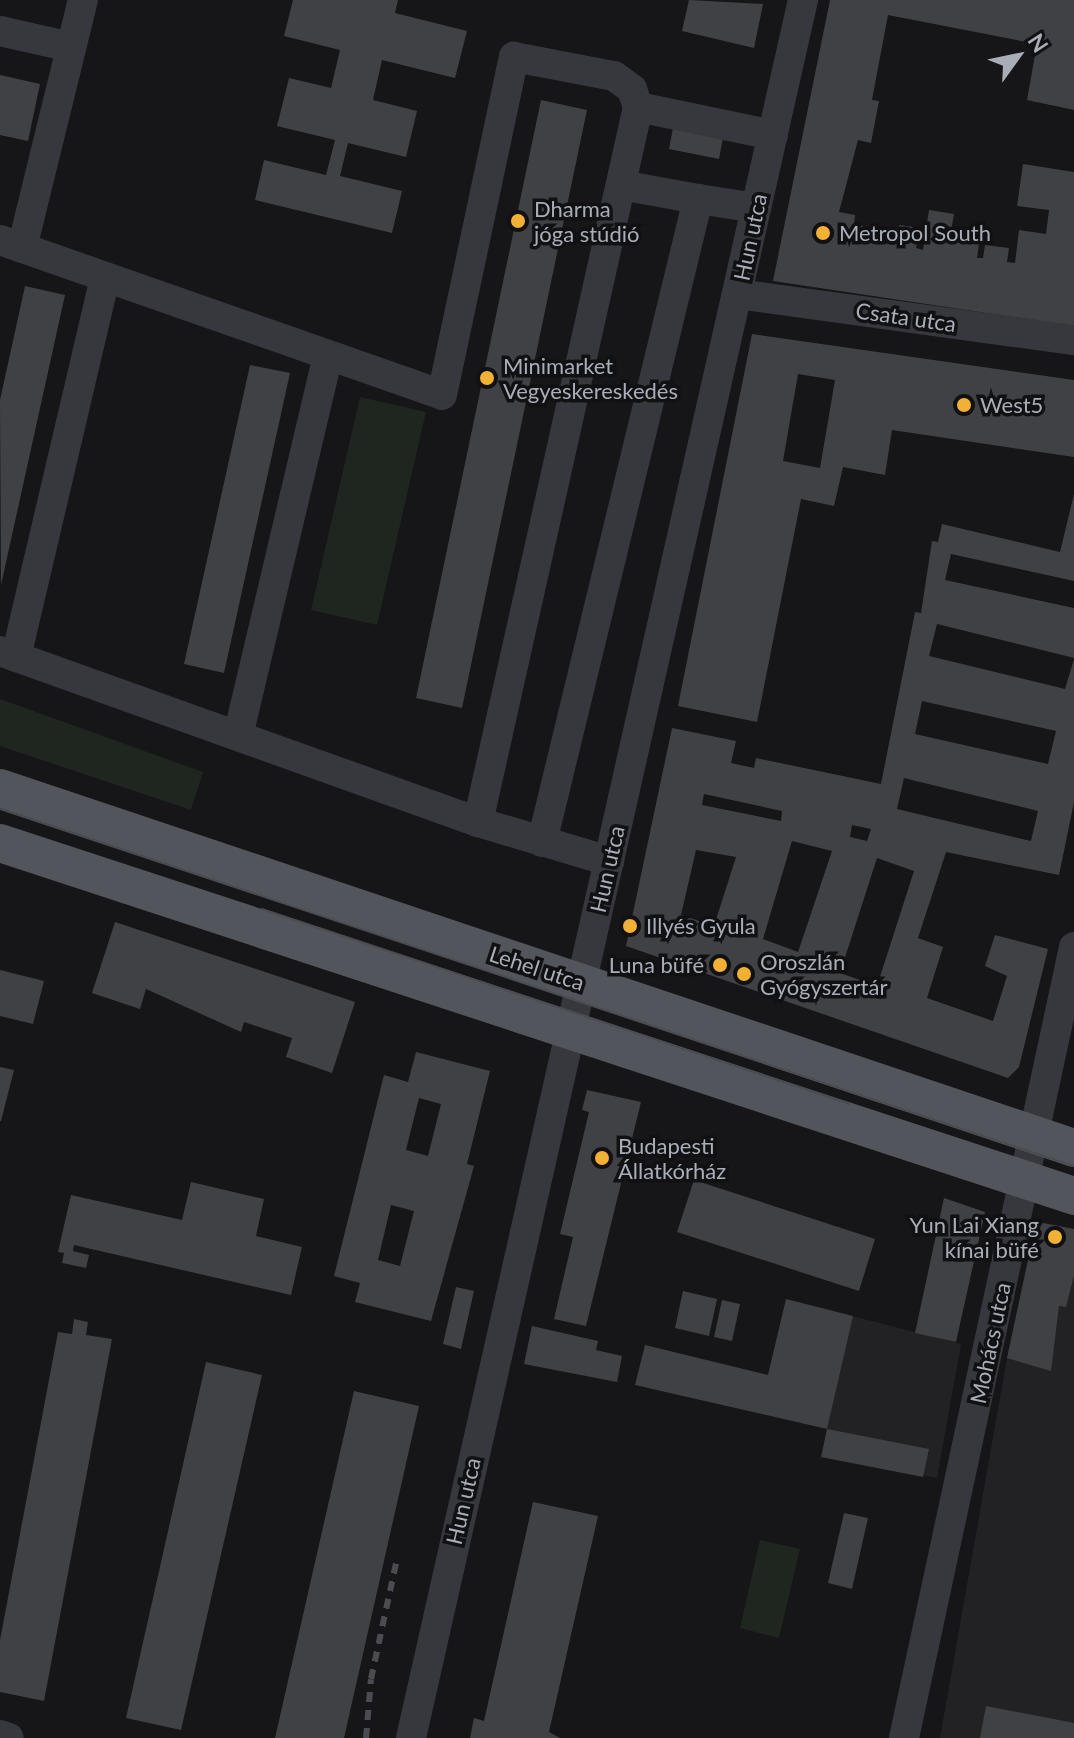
<!DOCTYPE html>
<meta charset="utf-8">
<style>
body{margin:0}
#map{position:relative;width:1074px;height:1738px;overflow:hidden;background:#161618;font-family:Lato,sans-serif}
div>[style]{position:absolute}
[style*='--x']{left:calc(var(--x)*1px);top:calc(var(--y)*1px);width:calc(var(--w)*1px);rotate:calc(var(--a)*1deg)}
.built>*{inset:0;background:#222225}
.green>*{inset:0;background:#1e261f}
.building>*{inset:0;background:#404145}
.minor>*{height:30px;margin:-15px;padding:0 15px;transform-origin:15px;border-radius:15px;background:#37383d}
.major>*{height:38px;margin:-19px;padding:0 19px;transform-origin:19px;border-radius:19px;background:#53555c}
.tram>*{height:2px;margin:-1px;padding:0 1px;transform-origin:1px;border-radius:1px;background:#4a4c52}
.rail>*{height:6px;margin-top:-3px;transform-origin:0;background:repeating-linear-gradient(90deg,#4a4c52 0 10px,transparent 0 18px)}
.dots>*{width:22px;height:22px;translate:-50% -50%;box-sizing:border-box;border:4px solid #111113;border-radius:50%}
span{translate:-50% -50%;white-space:nowrap;text-align:center;line-height:1.15;-webkit-text-stroke:7px #111113;paint-order:stroke}
.poi-label{font-size:22px;color:#a8adb8}
.left{translate:0 -50%;text-align:left}
.right{translate:-100% -50%;text-align:right}
.street-label{font-size:22px;color:#a8adb8}
.north{position:absolute;left:978px;top:16px;width:80px;height:80px;-webkit-text-stroke:6px #111113;paint-order:stroke;rotate:57deg;font-size:22px;font-weight:700;line-height:32px;text-align:center;color:#a8adb8}
.north::after{content:'';display:block;margin:auto;width:28px;height:36px;background:#a8adb8;clip-path:polygon(50% 0,100% 100%,50% 72%,0 100%)}
</style>
<div id="map">
<div class="built">
<div style="clip-path:polygon(1043px 1223px,1074px 1229px,1074px 1738px,940px 1738px,1007px 1358px,1034px 1232px)"></div>
<div style="clip-path:polygon(786px 1299px,961px 1344px,937px 1478px,821px 1457px,835px 1391px,768px 1375px)"></div>
</div>
<div class="green">
<div style="clip-path:polygon(360px 397px,426px 412px,377px 625px,311px 610px)"></div>
<div style="clip-path:polygon(0 699px,203px 772px,191px 810px,0 746px)"></div>
<div style="clip-path:polygon(760px 1540px,800px 1549px,779px 1638px,740px 1628px)"></div>
</div>
<div class="building">
<div style="clip-path:polygon(293px 0,398px 0,395px 13px,467px 31px,455px 78px,382px 60px,373px 100px,417px 111px,406px 157px,348px 143px,340px 176px,402px 191px,392px 233px,255px 200px,264px 160px,326px 175px,335px 140px,277px 126px,289px 78px,331px 88px,340px 50px,284px 36px)"></div>
<div style="clip-path:polygon(689px 0,763px 4px,754px 48px,682px 31px)"></div>
<div style="clip-path:polygon(830px 0,1074px 0,1074px 110px,1027px 100px,1037px 44px,888px 15px,872px 100px,879px 101px,871px 143px,858px 140px,839px 212px,855px 215px,854px 225px,863px 226px,861px 240px,895px 245px,899px 225px,920px 228px,916px 248px,923px 250px,929px 210px,954px 214px,951px 231px,980px 236px,977px 258px,983px 258px,985px 245px,1009px 248px,1007px 262px,1015px 263px,1019px 230px,1046px 234px,1049px 210px,1017px 206px,1023px 164px,1074px 172px,1074px 326px,773px 281px)"></div>
<div style="clip-path:polygon(0 75px,40px 84px,28px 141px,0 135px)"></div>
<div style="clip-path:polygon(541px 100px,587px 110px,462px 708px,416px 698px)"></div>
<div style="clip-path:polygon(673px 128px,723px 138px,719px 159px,669px 149px)"></div>
<div style="clip-path:polygon(25px 286px,65px 295px,1px 585px,0 400px)"></div>
<div style="clip-path:polygon(evenodd,752px 334px,1074px 380px,1074px 457px,892px 430px,885px 475px,843px 467px,834px 506px,801px 499px,757px 722px,678px 706px,752px 334px,798px 374px,835px 380px,820px 468px,783px 461px,798px 374px)"></div>
<div style="clip-path:polygon(250px 365px,290px 373px,224px 673px,184px 664px)"></div>
<div style="clip-path:polygon(evenodd,1074px 494px,1074px 581px,951px 554px,945px 580px,1074px 608px,1074px 658px,937px 624px,929px 656px,1065px 689px,1074px 659px,1074px 802px,1059px 875px,946px 852px,918px 938px,943px 947px,927px 998px,993px 1021px,1007px 976px,985px 966px,995px 935px,1048px 949px,1019px 1067px,1008px 1078px,626px 946px,672px 728px,736px 741px,731px 763px,754px 768px,756px 758px,881px 784px,915px 612px,921px 613px,932px 541px,938px 542px,942px 524px,1060px 552px,1074px 494px,922px 701px,1056px 731px,1048px 764px,915px 734px,922px 701px,1074px 494px,904px 778px,1038px 811px,1031px 841px,897px 809px,904px 778px,1074px 494px,704px 794px,782px 811px,781px 821px,702px 805px,704px 794px,1074px 494px,852px 825px,871px 829px,867px 841px,850px 837px,852px 825px,1074px 494px,792px 841px,832px 851px,798px 952px,763px 939px,792px 841px,1074px 494px,696px 850px,736px 857px,714px 926px,681px 915px,696px 850px,1074px 494px,877px 858px,914px 871px,877px 986px,840px 973px,877px 858px)"></div>
<div style="clip-path:polygon(115px 922px,355px 1002px,332px 1073px,286px 1057px,292px 1038px,244px 1022px,241px 1032px,146px 989px,140px 1009px,92px 993px)"></div>
<div style="clip-path:polygon(0 970px,44px 981px,33px 1024px,0 1016px)"></div>
<div style="clip-path:polygon(evenodd,416px 1052px,490px 1071px,467px 1164px,474px 1166px,431px 1321px,355px 1302px,360px 1283px,334px 1276px,384px 1075px,408px 1082px,416px 1052px,419px 1098px,441px 1104px,428px 1156px,406px 1150px,419px 1098px,416px 1052px,391px 1205px,414px 1211px,400px 1266px,378px 1260px,391px 1205px)"></div>
<div style="clip-path:polygon(0 1067px,14px 1070px,1px 1121px,0 1121px)"></div>
<div style="clip-path:polygon(587px 1090px,641px 1102px,586px 1326px,554px 1319px,573px 1237px,560px 1234px,589px 1112px,582px 1110px)"></div>
<div style="clip-path:polygon(694px 1180px,875px 1239px,859px 1291px,677px 1232px)"></div>
<div style="clip-path:polygon(191px 1182px,264px 1199px,256px 1236px,302px 1247px,291px 1295px,74px 1245px,73px 1251px,89px 1255px,86px 1268px,62px 1263px,64px 1253px,58px 1252px,71px 1195px,182px 1220px)"></div>
<div style="clip-path:polygon(944px 1198px,985px 1212px,956px 1342px,915px 1333px)"></div>
<div style="clip-path:polygon(1043px 1223px,1074px 1229px,1074px 1275px,1066px 1307px,1059px 1306px,1051px 1371px,1007px 1358px,1034px 1232px)"></div>
<div style="clip-path:polygon(456px 1287px,474px 1291px,461px 1349px,443px 1344px)"></div>
<div style="clip-path:polygon(683px 1291px,717px 1299px,709px 1336px,675px 1328px)"></div>
<div style="clip-path:polygon(786px 1299px,853px 1316px,827px 1429px,929px 1449px,923px 1477px,821px 1457px,827px 1429px,635px 1385px,645px 1345px,768px 1375px)"></div>
<div style="clip-path:polygon(722px 1300px,740px 1304px,732px 1341px,714px 1337px)"></div>
<div style="clip-path:polygon(74px 1319px,88px 1322px,86px 1335px,112px 1339px,44px 1701px,0 1692px,0 1640px,58px 1332px,72px 1334px)"></div>
<div style="clip-path:polygon(532px 1326px,598px 1341px,596px 1350px,622px 1356px,617px 1382px,524px 1364px)"></div>
<div style="clip-path:polygon(206px 1362px,262px 1375px,181px 1730px,126px 1718px)"></div>
<div style="clip-path:polygon(354px 1391px,419px 1406px,344px 1738px,275px 1738px)"></div>
<div style="clip-path:polygon(533px 1502px,598px 1516px,549px 1732px,560px 1738px,470px 1738px,474px 1718px,484px 1721px)"></div>
<div style="clip-path:polygon(844px 1513px,868px 1518px,852px 1589px,828px 1583px)"></div>
<div style="clip-path:polygon(986px 1706px,1074px 1723px,1074px 1738px,980px 1738px)"></div>
</div>
<div class="minor">
<div style="--x:0;--y:31;--w:73;--a:12.7"></div>
<div style="--x:638;--y:107;--w:138;--a:11.7"></div>
<div style="--x:621;--y:185;--w:78;--a:10.3"></div>
<div style="--x:0;--y:240;--w:468;--a:19.3"></div>
<div style="--x:442;--y:395;--w:346;--a:-78"></div>
<div style="--x:514;--y:57;--w:102;--a:10.8"></div>
<div style="--x:614;--y:76;--w:22;--a:36"></div>
<div style="--x:632;--y:89;--w:19;--a:72"></div>
<div style="--x:638;--y:107;--w:733;--a:102.61"></div>
<div style="--x:22;--y:248;--w:255;--a:-76.2"></div>
<div style="--x:737;--y:294;--w:340;--a:7.8"></div>
<div style="--x:0;--y:651;--w:508;--a:19.68"></div>
<div style="--x:478;--y:822;--w:137;--a:16.6"></div>
<div style="--x:16;--y:657;--w:390;--a:-76.8"></div>
<div style="--x:238;--y:736;--w:391;--a:-76.7"></div>
<div style="--x:542;--y:842;--w:662;--a:-76.36"></div>
<div style="--x:698;--y:199;--w:59;--a:8.8"></div>
<div style="--x:0;--y:1735;--w:9;--a:18"></div>
<div style="--x:411;--y:1738;--w:1782;--a:-77.29"></div>
<div style="--x:904;--y:1738;--w:809;--a:-77.87"></div>
</div>
<div class="major">
<div style="--x:0;--y:788;--w:1133;--a:18.53"></div>
<div style="--x:0;--y:843;--w:1131;--a:18.19"></div>
</div>
<div class="tram">
<div style="--x:0;--y:809;--w:1132;--a:18.39"></div>
<div style="--x:262;--y:909;--w:619;--a:18.35"></div>
</div>
<div class="rail">
<div style="--x:366;--y:1738;--w:59;--a:-85.2"></div>
<div style="--x:371;--y:1679;--w:123;--a:-77.8"></div>
</div>
<div class="dots">
<div style="left:518px;top:221px;background:#f2b134"></div>
<div style="left:823px;top:233px;background:#f2b134"></div>
<div style="left:487px;top:378px;background:#f2b134"></div>
<div style="left:964px;top:405px;background:#f2b134"></div>
<div style="left:630px;top:926px;background:#f2b134"></div>
<div style="left:720px;top:965px;background:#f2b134"></div>
<div style="left:744px;top:974px;background:#f2b134"></div>
<div style="left:602px;top:1158px;background:#f2b134"></div>
<div style="left:1055px;top:1237px;background:#f2b134"></div>
</div>
<div class="poi-label">
<span class="left" style="left:534px;top:221px">Dharma<br>jóga stúdió</span>
<span class="left" style="left:839px;top:233px">Metropol South</span>
<span class="left" style="left:503px;top:378px">Minimarket<br>Vegyeskereskedés</span>
<span class="left" style="left:980px;top:405px">West5</span>
<span class="left" style="left:646px;top:926px">Illyés Gyula</span>
<span class="left" style="left:760px;top:974px">Oroszlán<br>Gyógyszertár</span>
<span class="right" style="left:704px;top:965px">Luna büfé</span>
<span class="left" style="left:618px;top:1158px">Budapesti<br>Állatkórház</span>
<span class="right" style="left:1039px;top:1237px">Yun Lai Xiang<br>kínai büfé</span>
</div>
<div class="street-label">
<span style="left:750px;top:237px;rotate:-78deg">Hun utca</span>
<span style="left:906px;top:317px;rotate:8deg">Csata utca</span>
<span style="left:607px;top:869px;rotate:-77deg">Hun utca</span>
<span style="left:537px;top:968px;rotate:18deg">Lehel utca</span>
<span style="left:990px;top:1343px;rotate:-78deg">Mohács utca</span>
<span style="left:463px;top:1501px;rotate:-77deg">Hun utca</span>
</div>
<div class="north">N</div>
</div>
